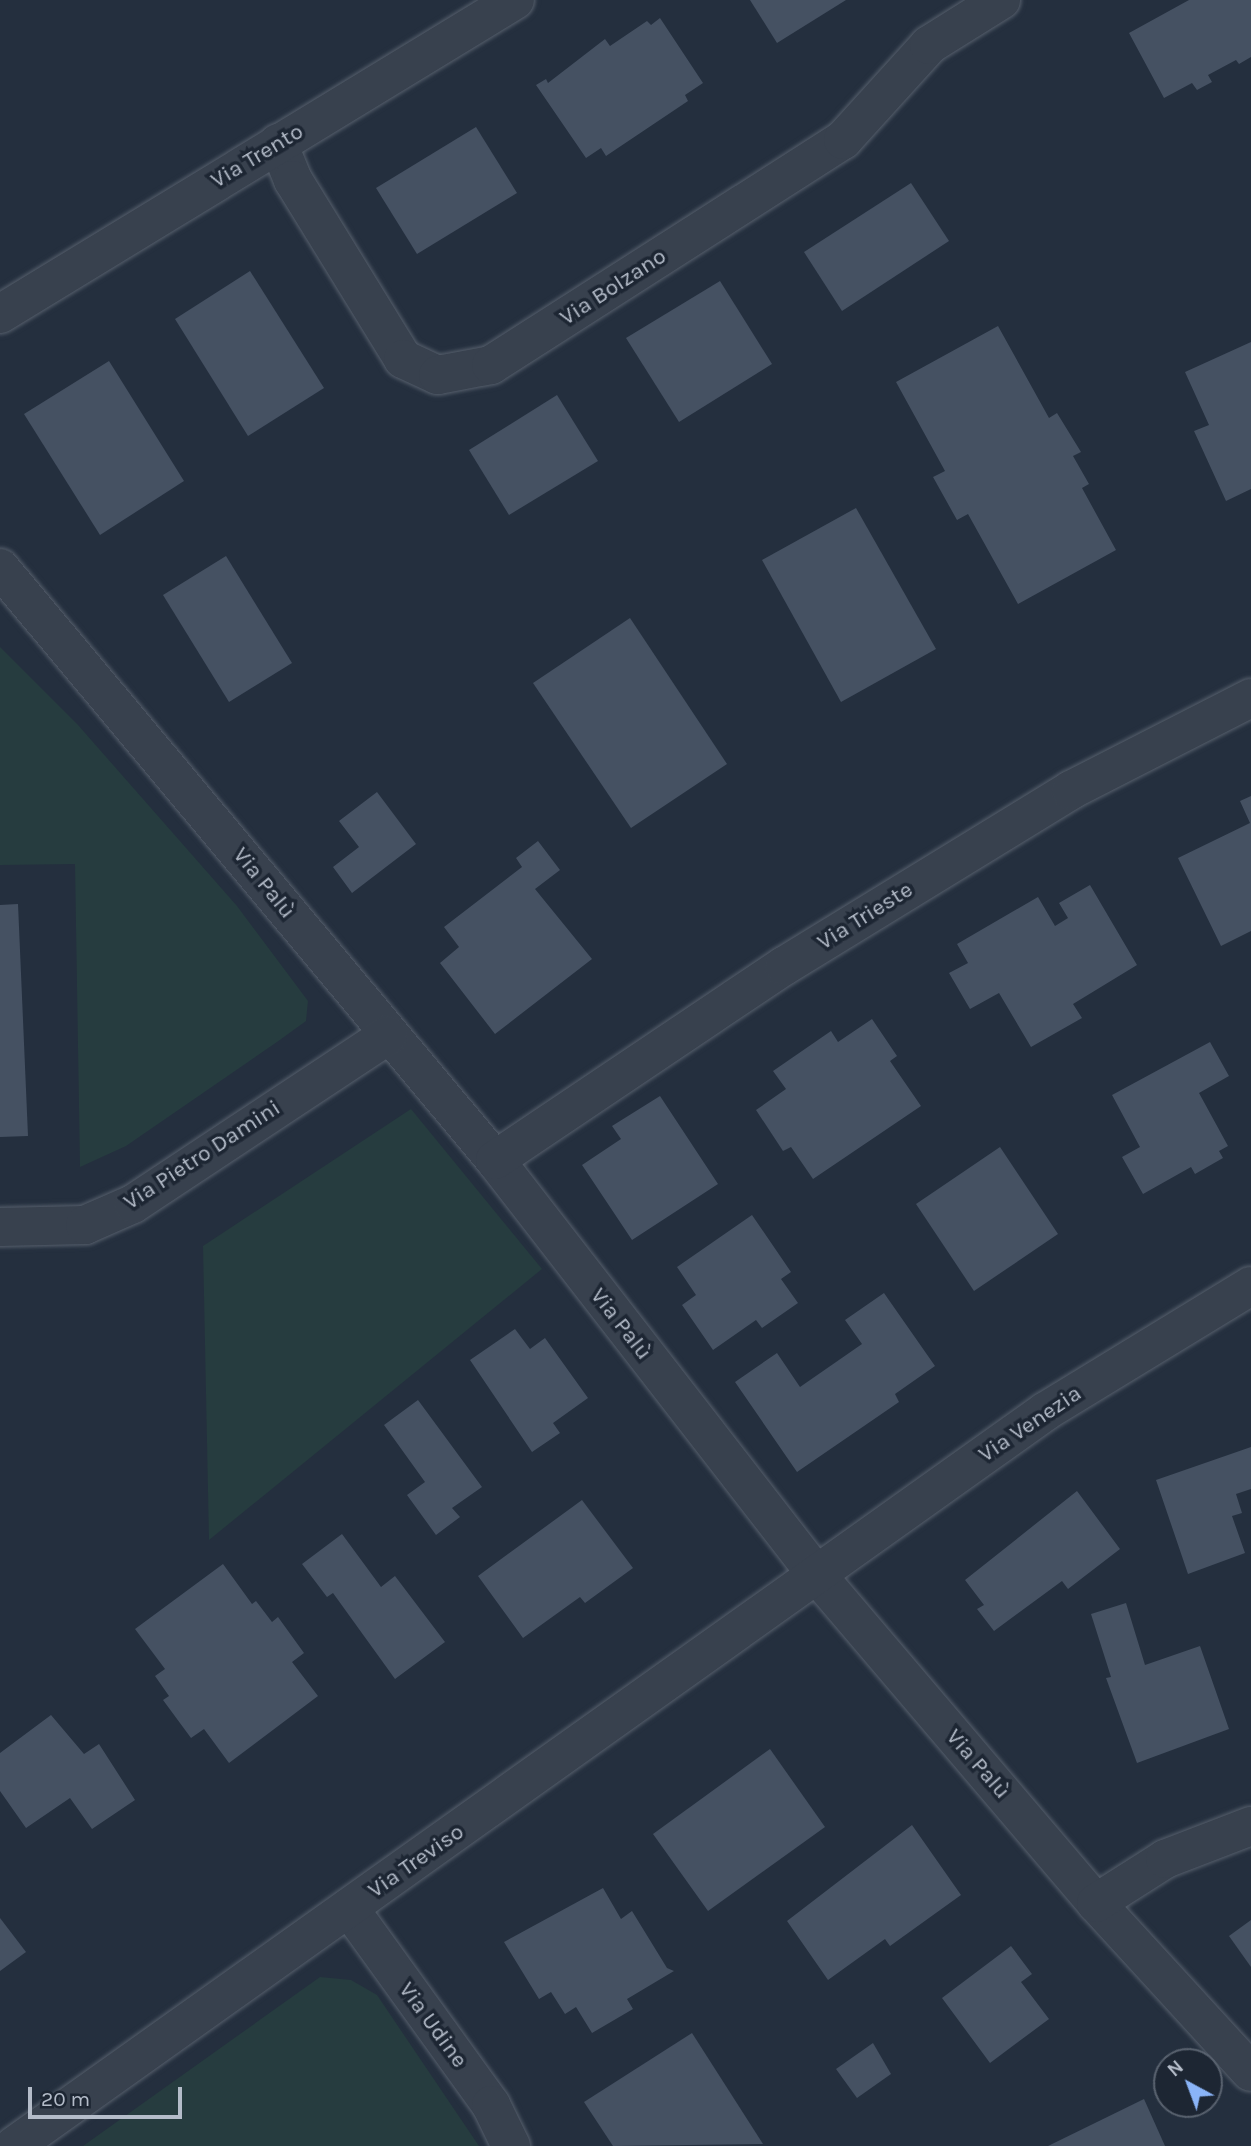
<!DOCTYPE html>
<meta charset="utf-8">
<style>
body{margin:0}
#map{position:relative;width:1251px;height:2146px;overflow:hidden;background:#242f3e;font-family:Karla,sans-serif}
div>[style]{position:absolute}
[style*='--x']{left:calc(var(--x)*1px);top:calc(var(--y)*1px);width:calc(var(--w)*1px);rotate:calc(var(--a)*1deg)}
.green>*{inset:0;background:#263c3f}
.building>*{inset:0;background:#455162}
.roads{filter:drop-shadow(0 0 2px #565f6c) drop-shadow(0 0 2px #565f6c)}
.minor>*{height:38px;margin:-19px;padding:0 19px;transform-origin:19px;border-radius:19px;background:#38414e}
span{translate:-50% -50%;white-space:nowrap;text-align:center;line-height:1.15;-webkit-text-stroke:7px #1d2633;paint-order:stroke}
.street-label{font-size:23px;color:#b4bcc9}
.north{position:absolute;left:1153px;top:2048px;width:70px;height:70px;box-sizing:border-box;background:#1d2633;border:2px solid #59626f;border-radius:50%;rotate:319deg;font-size:19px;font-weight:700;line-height:28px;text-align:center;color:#b4bcc9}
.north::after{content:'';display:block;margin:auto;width:24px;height:32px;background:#8ab4f8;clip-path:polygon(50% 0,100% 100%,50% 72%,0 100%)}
.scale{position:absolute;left:28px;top:2087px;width:154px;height:32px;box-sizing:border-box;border:4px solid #b4bcc9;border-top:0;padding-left:9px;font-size:21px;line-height:24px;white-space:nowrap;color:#b4bcc9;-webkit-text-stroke:5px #1d2633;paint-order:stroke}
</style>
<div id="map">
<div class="green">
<div style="clip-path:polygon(0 647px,78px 725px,237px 906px,308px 1001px,306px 1021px,277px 1042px,126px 1146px,80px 1167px,75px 864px,0 865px)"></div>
<div style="clip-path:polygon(411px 1109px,542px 1269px,209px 1540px,203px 1246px)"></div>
<div style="clip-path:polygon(320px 1977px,351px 1980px,377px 1995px,479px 2146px,83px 2146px)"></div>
</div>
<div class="building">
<div style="clip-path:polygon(750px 0,846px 0,777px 43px)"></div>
<div style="clip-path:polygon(1189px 0,1251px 0,1251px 57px,1239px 64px,1236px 60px,1208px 75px,1212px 82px,1197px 90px,1192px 83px,1164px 98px,1129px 33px)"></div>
<div style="clip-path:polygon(660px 18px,703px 83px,685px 95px,688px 101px,606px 156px,601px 148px,586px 158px,536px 85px,546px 79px,548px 83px,605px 39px,610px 46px,647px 21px,651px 25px)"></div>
<div style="clip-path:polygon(476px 127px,517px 193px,417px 254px,376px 188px)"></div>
<div style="clip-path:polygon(911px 183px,949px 241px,842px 311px,804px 252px)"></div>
<div style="clip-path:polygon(250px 271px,324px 388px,248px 436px,175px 319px)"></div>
<div style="clip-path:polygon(720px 281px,772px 364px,679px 422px,626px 338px)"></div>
<div style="clip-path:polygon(998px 326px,1049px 418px,1057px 413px,1081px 452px,1073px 456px,1089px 484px,1082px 488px,1116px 550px,1018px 604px,968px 514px,957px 520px,933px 477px,945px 471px,896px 382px)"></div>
<div style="clip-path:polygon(1251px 342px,1251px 489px,1226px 501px,1194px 431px,1209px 425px,1185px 372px)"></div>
<div style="clip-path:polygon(109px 361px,184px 481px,100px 535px,24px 414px)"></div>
<div style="clip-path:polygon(557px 395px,598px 461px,509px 515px,469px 450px)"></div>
<div style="clip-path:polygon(856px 508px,936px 649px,841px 702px,762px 560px)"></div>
<div style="clip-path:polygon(226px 556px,292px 663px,229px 702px,163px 595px)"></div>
<div style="clip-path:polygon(630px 618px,727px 764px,631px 828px,533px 683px)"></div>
<div style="clip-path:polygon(377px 792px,416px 844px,352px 893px,333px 867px,359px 847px,339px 821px)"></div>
<div style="clip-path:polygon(1251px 796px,1251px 931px,1221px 946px,1178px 858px,1250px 823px,1240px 801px)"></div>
<div style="clip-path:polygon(538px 841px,560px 870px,535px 889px,592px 959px,495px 1034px,440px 963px,459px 947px,444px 927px,522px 867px,516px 858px)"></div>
<div style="clip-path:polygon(1090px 885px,1137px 965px,1073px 1004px,1082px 1018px,1031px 1047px,999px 993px,970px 1009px,949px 973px,968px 963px,957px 944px,1038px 897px,1055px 926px,1068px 918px,1059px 903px)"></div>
<div style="clip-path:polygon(18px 904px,28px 1136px,0 1137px,0 905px)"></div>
<div style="clip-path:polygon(872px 1019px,897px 1056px,890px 1061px,921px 1106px,813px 1179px,791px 1147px,783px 1151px,756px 1110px,786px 1089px,773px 1071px,831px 1031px,838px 1042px)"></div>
<div style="clip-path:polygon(1210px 1042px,1229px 1076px,1199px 1093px,1228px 1146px,1219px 1151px,1223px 1158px,1195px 1174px,1191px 1167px,1143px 1194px,1122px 1157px,1140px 1147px,1112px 1095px)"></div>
<div style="clip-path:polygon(660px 1096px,718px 1184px,632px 1240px,582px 1165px,621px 1139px,612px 1126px)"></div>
<div style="clip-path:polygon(1000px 1147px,1058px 1234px,974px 1291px,916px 1204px)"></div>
<div style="clip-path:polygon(752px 1215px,791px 1272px,781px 1279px,798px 1303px,762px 1328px,756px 1320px,713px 1350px,682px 1305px,696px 1295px,677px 1267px)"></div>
<div style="clip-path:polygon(884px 1293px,935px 1366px,895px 1394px,899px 1402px,797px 1472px,735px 1382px,777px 1353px,800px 1387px,862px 1344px,845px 1320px)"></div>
<div style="clip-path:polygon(515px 1329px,530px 1349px,545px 1338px,588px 1398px,553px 1423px,560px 1433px,532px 1452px,470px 1360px)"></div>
<div style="clip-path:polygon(418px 1400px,482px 1487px,452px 1508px,460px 1517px,436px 1535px,407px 1495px,425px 1482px,384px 1425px)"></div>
<div style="clip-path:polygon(1251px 1447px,1251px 1489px,1236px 1494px,1242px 1513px,1232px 1516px,1245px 1553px,1188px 1574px,1156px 1480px)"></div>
<div style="clip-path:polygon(1077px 1491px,1120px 1549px,1068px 1589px,1062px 1581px,994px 1631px,977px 1609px,984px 1605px,965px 1580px)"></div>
<div style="clip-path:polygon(582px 1500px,633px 1568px,585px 1603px,580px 1597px,523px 1638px,478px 1576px)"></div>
<div style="clip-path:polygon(342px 1534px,381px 1587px,395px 1576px,445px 1642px,395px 1679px,333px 1593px,327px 1597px,302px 1564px)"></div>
<div style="clip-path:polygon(223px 1564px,252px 1604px,256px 1601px,272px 1622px,278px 1617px,304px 1653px,292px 1662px,318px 1696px,229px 1763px,204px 1729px,191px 1738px,163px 1700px,169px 1696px,155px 1676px,165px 1669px,135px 1629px)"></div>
<div style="clip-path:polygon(1126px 1603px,1145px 1665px,1200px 1646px,1229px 1729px,1137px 1763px,1106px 1678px,1111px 1677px,1091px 1614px)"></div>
<div style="clip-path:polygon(51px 1715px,84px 1754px,99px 1744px,135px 1800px,92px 1829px,70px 1798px,26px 1828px,0 1791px,0 1753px)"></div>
<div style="clip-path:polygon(770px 1749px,825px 1827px,708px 1911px,653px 1834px)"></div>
<div style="clip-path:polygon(912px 1825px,961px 1895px,890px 1946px,885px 1939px,828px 1980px,787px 1921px)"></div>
<div style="clip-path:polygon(603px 1888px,621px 1919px,632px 1911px,667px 1968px,674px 1971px,627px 1999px,633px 2009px,592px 2033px,576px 2007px,565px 2014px,551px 1992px,539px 1999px,504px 1942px)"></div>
<div style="clip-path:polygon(0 1918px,26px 1952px,0 1971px)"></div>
<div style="clip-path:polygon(1251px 1920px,1251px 1967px,1229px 1936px)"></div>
<div style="clip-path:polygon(1011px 1946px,1032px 1974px,1021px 1982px,1049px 2019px,990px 2063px,942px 1998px)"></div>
<div style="clip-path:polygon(692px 2033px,763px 2144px,613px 2146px,584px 2102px)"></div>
<div style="clip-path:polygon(873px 2043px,891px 2074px,857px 2098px,836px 2069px)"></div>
<div style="clip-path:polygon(1144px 2099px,1165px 2146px,1048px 2146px)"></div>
</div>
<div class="roads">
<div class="minor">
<div style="--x:278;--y:143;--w:40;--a:68"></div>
<div style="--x:293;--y:180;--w:210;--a:58.4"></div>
<div style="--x:403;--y:359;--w:38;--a:25"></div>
<div style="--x:438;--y:375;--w:54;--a:-10.7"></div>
<div style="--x:491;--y:365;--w:418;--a:-32.6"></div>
<div style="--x:843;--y:140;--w:128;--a:-47.8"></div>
<div style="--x:929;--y:45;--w:85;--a:-32"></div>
<div style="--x:0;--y:314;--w:603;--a:-31.37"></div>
<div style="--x:0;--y:568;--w:772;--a:50.1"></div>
<div style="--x:495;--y:1160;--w:524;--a:52.21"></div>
<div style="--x:816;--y:1574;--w:432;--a:49.6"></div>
<div style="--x:1096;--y:1903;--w:229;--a:47.5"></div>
<div style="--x:495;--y:1160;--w:348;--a:-33.9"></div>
<div style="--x:784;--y:966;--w:337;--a:-31.5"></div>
<div style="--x:1071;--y:790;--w:202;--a:-27.1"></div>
<div style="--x:0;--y:1227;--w:85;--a:-1.3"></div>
<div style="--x:85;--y:1225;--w:52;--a:-23.6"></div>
<div style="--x:133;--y:1204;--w:306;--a:-33.5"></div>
<div style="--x:1096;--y:1903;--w:82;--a:-32.5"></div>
<div style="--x:1165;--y:1859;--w:92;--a:-21"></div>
<div style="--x:349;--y:1908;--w:243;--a:54.2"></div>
<div style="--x:491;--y:2105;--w:46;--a:64"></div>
<div style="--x:14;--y:2146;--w:1267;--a:-35.46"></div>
<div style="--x:1046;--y:1411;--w:240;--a:-31.4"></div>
</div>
</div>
<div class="street-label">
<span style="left:257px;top:156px;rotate:-31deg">Via Trento</span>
<span style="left:613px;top:287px;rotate:-33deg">Via Bolzano</span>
<span style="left:264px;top:883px;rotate:51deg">Via Palù</span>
<span style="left:865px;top:916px;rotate:-32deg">Via Trieste</span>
<span style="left:202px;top:1155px;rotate:-33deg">Via Pietro Damini</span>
<span style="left:621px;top:1324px;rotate:52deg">Via Palù</span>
<span style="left:1030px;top:1424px;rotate:-34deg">Via Venezia</span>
<span style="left:978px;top:1764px;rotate:49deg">Via Palù</span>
<span style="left:416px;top:1861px;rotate:-35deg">Via Treviso</span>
<span style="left:433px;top:2025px;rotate:54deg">Via Udine</span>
</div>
<div class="north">N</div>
<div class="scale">20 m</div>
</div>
